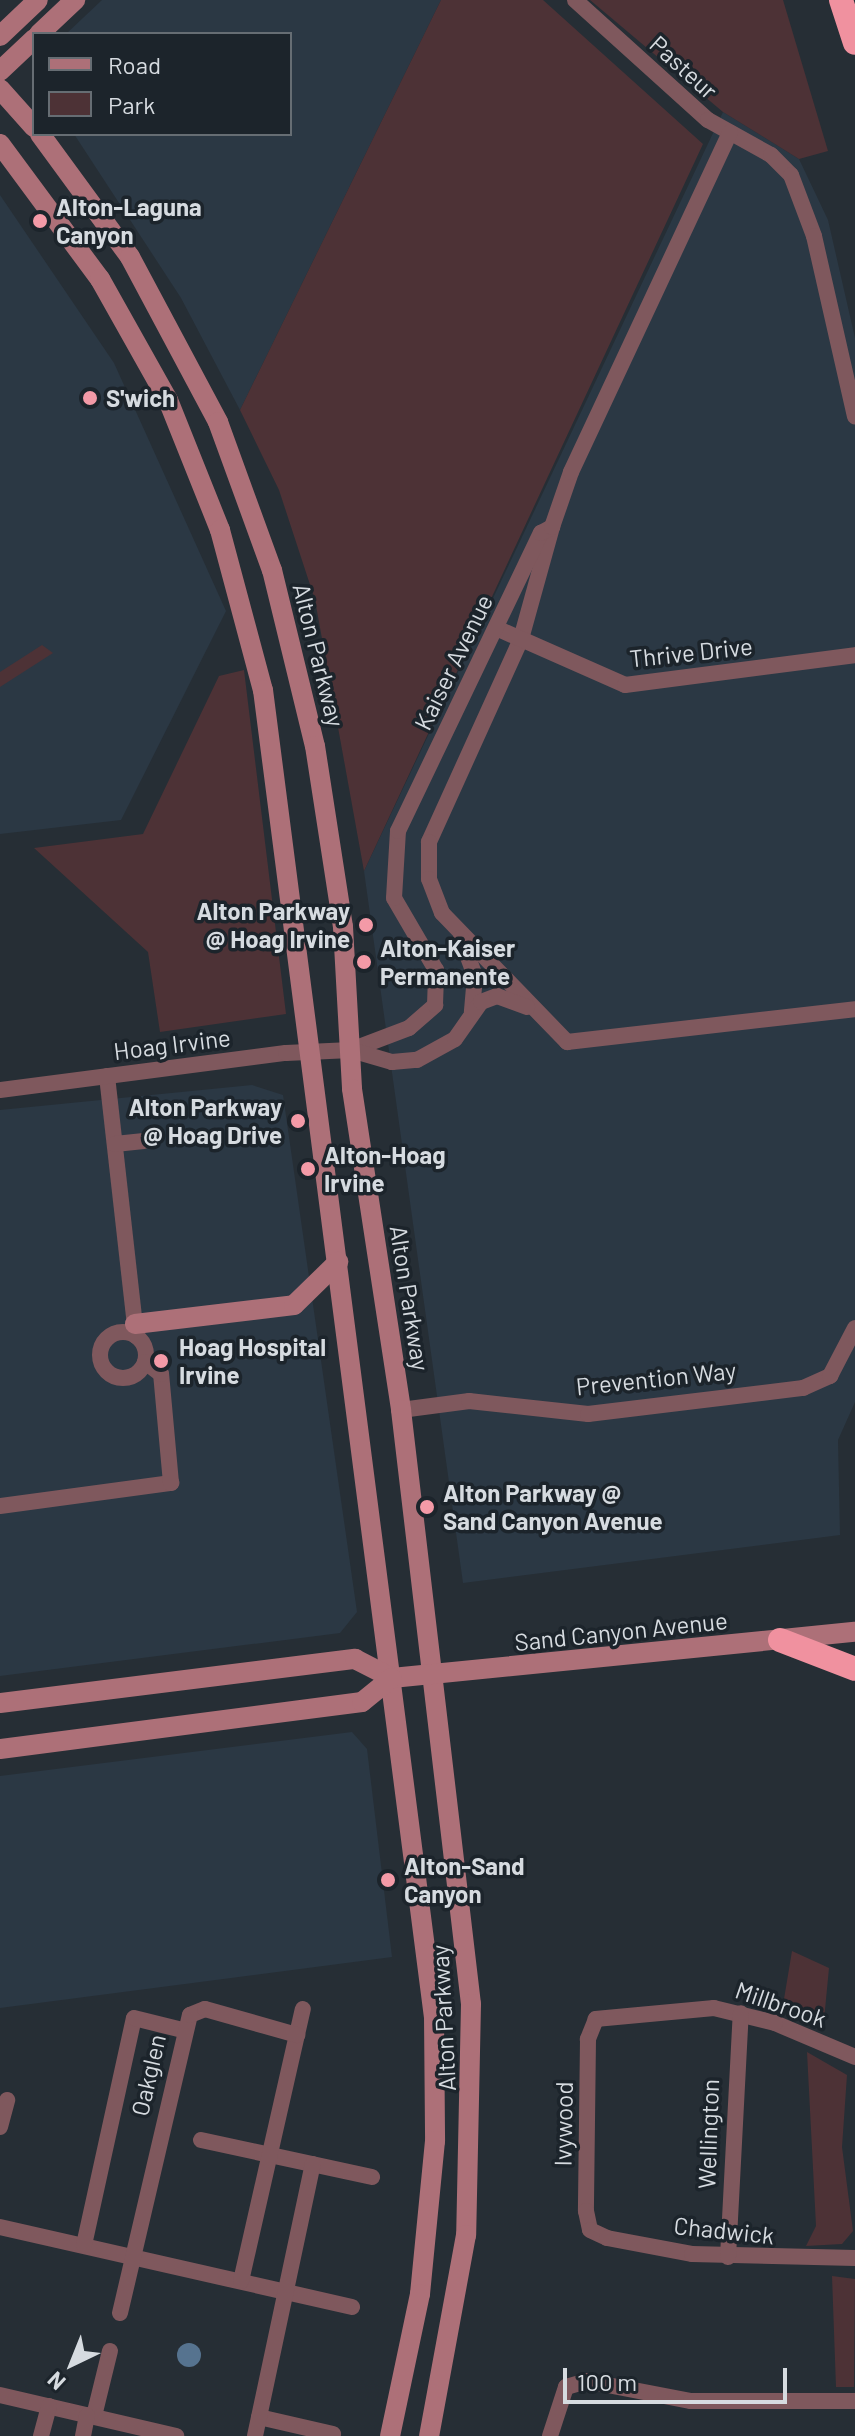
<!DOCTYPE html>
<style>
body{margin:0}
#map{position:relative;width:855px;height:2436px;overflow:hidden;background:#262e35;font-family:Barlow,sans-serif}
div>[style]{position:absolute}
[style*='--x']{left:calc(var(--x)*1px);top:calc(var(--y)*1px);width:calc(var(--w)*1px);rotate:calc(var(--a)*1deg)}
.built>*{inset:0;background:#2b3844}
.green>*{inset:0;background:#4d3236}
.water>*{inset:0;background:#56738f}
.round{border-radius:50%}
.street>*{height:16px;margin:-8px;padding:0 8px;transform-origin:8px;border-radius:8px;background:#7f585d}
.street>.ring{margin:-8px;padding:0;box-sizing:content-box;background:none;border:16px solid #7f585d;border-radius:50%}
.secondary>*{height:20px;margin:-10px;padding:0 10px;transform-origin:10px;border-radius:10px;background:#ad7078}
.highway>*{height:24px;margin:-12px;padding:0 12px;transform-origin:12px;border-radius:12px;background:#f0919f}
.dots>*{width:22px;height:22px;translate:-50% -50%;box-sizing:border-box;border:4px solid #1c242b;border-radius:50%}
span{translate:-50% -50%;white-space:nowrap;text-align:center;line-height:1.15;-webkit-text-stroke:7px #1c242b;paint-order:stroke}
.street-label{font-size:24px;color:#d6dbe0}
.poi-label{font-size:24px;color:#d6dbe0;font-weight:700}
.left{translate:0 -50%;text-align:left}
.right{translate:-100% -50%;text-align:right}
.legend{position:absolute;left:32px;top:32px;width:260px;height:104px;box-sizing:border-box;background:#1c242b;border:2px solid #666d73;margin:0;padding:10px 14px;list-style:none;font-size:24px;color:#d6dbe0}
.legend li{display:flex;align-items:center;gap:16px;height:40px}
.legend b{width:40px;border:2px solid #666d73}
.north{position:absolute;left:32px;top:2324px;width:80px;height:80px;-webkit-text-stroke:6px #1c242b;paint-order:stroke;rotate:223deg;font-size:22px;font-weight:700;line-height:32px;text-align:center;color:#d6dbe0}
.north::after{content:'';display:block;margin:auto;width:28px;height:36px;background:#d6dbe0;clip-path:polygon(50% 0,100% 100%,50% 72%,0 100%)}
.scale{position:absolute;left:563px;top:2368px;width:224px;height:36px;box-sizing:border-box;border:4px solid #d6dbe0;border-top:0;padding-left:10px;font-size:24px;line-height:28px;white-space:nowrap;color:#d6dbe0;-webkit-text-stroke:6px #1c242b;paint-order:stroke}
</style>
<div id="map">
<div class="built">
<div style="clip-path:polygon(102px 0,441px 0,240px 410px,181px 298px,74px 134px,290px 134px,290px 34px,66px 34px)"></div>
<div style="clip-path:polygon(723px 112px,799px 159px,828px 220px,855px 338px,855px 1402px,838px 1440px,840px 1535px,463px 1583px,364px 871px)"></div>
<div style="clip-path:polygon(0 195px,114px 363px,226px 611px,121px 820px,0 834px)"></div>
<div style="clip-path:polygon(252px 1085px,283px 1095px,357px 1612px,340px 1633px,0 1676px,0 1110px)"></div>
<div style="clip-path:polygon(352px 1732px,367px 1749px,392px 1957px,0 2008px,0 1776px)"></div>
</div>
<div class="green">
<div style="clip-path:polygon(441px 0,543px 0,703px 144px,364px 871px,315px 600px,279px 490px,240px 410px)"></div>
<div style="clip-path:polygon(590px 0,783px 0,828px 151px,799px 159px,723px 112px)"></div>
<div style="clip-path:polygon(42px 645px,53px 653px,0 687px,0 672px)"></div>
<div style="clip-path:polygon(244px 670px,286px 1014px,160px 1032px,148px 952px,34px 848px,143px 834px,219px 676px)"></div>
<div style="clip-path:polygon(792px 1951px,829px 1968px,824px 2020px,783px 2005px)"></div>
<div style="clip-path:polygon(807px 2052px,847px 2075px,842px 2147px,853px 2231px,842px 2244px,806px 2246px,816px 2226px)"></div>
<div style="clip-path:polygon(832px 2276px,855px 2279px,854px 2387px,836px 2387px)"></div>
</div>
<div class="water">
<div class="round" style="left:177px;top:2343px;width:24px;height:24px"></div>
</div>
<div class="street">
<div style="--x:575;--y:0;--w:179;--a:42.1"></div>
<div style="--x:708;--y:120;--w:72;--a:29.1"></div>
<div style="--x:771;--y:155;--w:28;--a:45"></div>
<div style="--x:791;--y:175;--w:65;--a:69.3"></div>
<div style="--x:814;--y:236;--w:185;--a:77.2"></div>
<div style="--x:552;--y:527;--w:116;--a:105.5"></div>
<div style="--x:521;--y:639;--w:223;--a:114.4"></div>
<div style="--x:429;--y:842;--w:37;--a:90"></div>
<div style="--x:429;--y:879;--w:36;--a:69"></div>
<div style="--x:442;--y:913;--w:180;--a:45.9"></div>
<div style="--x:567;--y:1042;--w:290;--a:-6.5"></div>
<div style="--x:496;--y:628;--w:141;--a:23.8"></div>
<div style="--x:625;--y:685;--w:232;--a:-7.4"></div>
<div style="--x:461;--y:938;--w:40;--a:69.8"></div>
<div style="--x:475;--y:976;--w:36;--a:95"></div>
<div style="--x:351;--y:1050;--w:62;--a:-20.8"></div>
<div style="--x:409;--y:1028;--w:35;--a:-41"></div>
<div style="--x:435;--y:1005;--w:35;--a:-88"></div>
<div style="--x:436;--y:970;--w:83;--a:-120.3"></div>
<div style="--x:394;--y:898;--w:67;--a:-86.6"></div>
<div style="--x:398;--y:831;--w:331;--a:-64.4"></div>
<div style="--x:541;--y:533;--w:13;--a:-29"></div>
<div style="--x:552;--y:527;--w:58;--a:-70.9"></div>
<div style="--x:571;--y:472;--w:375;--a:-64.9"></div>
<div style="--x:107;--y:1076;--w:262;--a:83.6"></div>
<div style="--x:0;--y:1090;--w:288;--a:-7.4"></div>
<div style="--x:286;--y:1053;--w:65;--a:-2.6"></div>
<div style="--x:351;--y:1050;--w:43;--a:16.3"></div>
<div style="--x:392;--y:1062;--w:25;--a:-5"></div>
<div style="--x:417;--y:1060;--w:43;--a:-28.9"></div>
<div style="--x:455;--y:1039;--w:45;--a:-54.9"></div>
<div style="--x:481;--y:1002;--w:17;--a:-21"></div>
<div style="--x:497;--y:996;--w:32;--a:20"></div>
<div style="--x:115;--y:1144;--w:29;--a:-6"></div>
<div class="ring" style="left:100px;top:1332px;width:30px;height:30px"></div>
<div style="--x:401;--y:1410;--w:69;--a:-7.5"></div>
<div style="--x:469;--y:1401;--w:120;--a:6.2"></div>
<div style="--x:588;--y:1414;--w:217;--a:-6.9"></div>
<div style="--x:803;--y:1388;--w:30;--a:-24"></div>
<div style="--x:830;--y:1376;--w:54;--a:-62.5"></div>
<div style="--x:0;--y:1506;--w:173;--a:-7.7"></div>
<div style="--x:171;--y:1483;--w:109;--a:-95.2"></div>
<div style="--x:161;--y:1374;--w:20;--a:-143"></div>
<div style="--x:855;--y:2057;--w:87;--a:-157"></div>
<div style="--x:775;--y:2023;--w:63;--a:-166.2"></div>
<div style="--x:714;--y:2008;--w:119;--a:174.7"></div>
<div style="--x:596;--y:2019;--w:22;--a:112"></div>
<div style="--x:588;--y:2039;--w:172;--a:90.7"></div>
<div style="--x:586;--y:2211;--w:19;--a:78"></div>
<div style="--x:590;--y:2230;--w:19;--a:25"></div>
<div style="--x:607;--y:2238;--w:86;--a:10.7"></div>
<div style="--x:692;--y:2254;--w:163;--a:1.4"></div>
<div style="--x:0;--y:2127;--w:28;--a:-75"></div>
<div style="--x:201;--y:2140;--w:175;--a:12.2"></div>
<div style="--x:0;--y:2227;--w:361;--a:12.8"></div>
<div style="--x:84;--y:2245;--w:232;--a:-77.6"></div>
<div style="--x:134;--y:2018;--w:49;--a:14"></div>
<div style="--x:728;--y:2257;--w:244;--a:-87"></div>
<div style="--x:241;--y:2281;--w:279;--a:-77.2"></div>
<div style="--x:120;--y:2313;--w:306;--a:-76.8"></div>
<div style="--x:190;--y:2015;--w:16;--a:-22"></div>
<div style="--x:205;--y:2009;--w:96;--a:15.8"></div>
<div style="--x:0;--y:2395;--w:181;--a:13.1"></div>
<div style="--x:94;--y:2416;--w:67;--a:-76.2"></div>
<div style="--x:259;--y:2417;--w:76;--a:12.9"></div>
<div style="--x:41;--y:2436;--w:31;--a:-75"></div>
<div style="--x:83;--y:2436;--w:21;--a:-79"></div>
<div style="--x:255;--y:2436;--w:278;--a:-78"></div>
<div style="--x:550;--y:2436;--w:52;--a:-71.9"></div>
<div style="--x:566;--y:2387;--w:22;--a:-16"></div>
<div style="--x:587;--y:2381;--w:106;--a:10.9"></div>
<div style="--x:691;--y:2401;--w:164;--a:0"></div>
</div>
<div class="secondary">
<div style="--x:39;--y:34;--w:50;--a:-43.4"></div>
<div style="--x:0;--y:36;--w:52;--a:-43.5"></div>
<div style="--x:0;--y:71;--w:47;--a:-43.3"></div>
<div style="--x:0;--y:89;--w:51;--a:48.2"></div>
<div style="--x:40;--y:134;--w:152;--a:53.8"></div>
<div style="--x:130;--y:257;--w:187;--a:61.9"></div>
<div style="--x:218;--y:422;--w:158;--a:70"></div>
<div style="--x:272;--y:570;--w:181;--a:76.3"></div>
<div style="--x:315;--y:746;--w:183;--a:81.2"></div>
<div style="--x:343;--y:927;--w:162;--a:86.8"></div>
<div style="--x:352;--y:1089;--w:325;--a:81.3"></div>
<div style="--x:401;--y:1410;--w:598;--a:83.28"></div>
<div style="--x:471;--y:2004;--w:231;--a:91.2"></div>
<div style="--x:466;--y:2235;--w:204;--a:100.4"></div>
<div style="--x:0;--y:144;--w:168;--a:53.5"></div>
<div style="--x:100;--y:279;--w:139;--a:60.7"></div>
<div style="--x:168;--y:400;--w:140;--a:68.2"></div>
<div style="--x:220;--y:530;--w:166;--a:75"></div>
<div style="--x:263;--y:690;--w:1338;--a:82.66"></div>
<div style="--x:434;--y:2017;--w:124;--a:89.5"></div>
<div style="--x:435;--y:2141;--w:154;--a:95.6"></div>
<div style="--x:420;--y:2294;--w:145;--a:101.9"></div>
<div style="--x:135;--y:1324;--w:160;--a:-6.8"></div>
<div style="--x:294;--y:1305;--w:62;--a:-44.3"></div>
<div style="--x:0;--y:1703;--w:358;--a:-7.1"></div>
<div style="--x:355;--y:1659;--w:42;--a:27.2"></div>
<div style="--x:392;--y:1678;--w:465;--a:-5.7"></div>
<div style="--x:0;--y:1749;--w:365;--a:-7.4"></div>
<div style="--x:362;--y:1702;--w:38;--a:-39"></div>
</div>
<div class="highway">
<div style="--x:841;--y:0;--w:45;--a:72"></div>
<div style="--x:780;--y:1640;--w:80;--a:21.1"></div>
</div>
<div class="dots">
<div style="left:40px;top:221px;background:#f39aa7"></div>
<div style="left:90px;top:398px;background:#f39aa7"></div>
<div style="left:366px;top:925px;background:#f39aa7"></div>
<div style="left:364px;top:962px;background:#f39aa7"></div>
<div style="left:298px;top:1121px;background:#f39aa7"></div>
<div style="left:308px;top:1169px;background:#f39aa7"></div>
<div style="left:161px;top:1361px;background:#f39aa7"></div>
<div style="left:427px;top:1507px;background:#f39aa7"></div>
<div style="left:388px;top:1880px;background:#f39aa7"></div>
</div>
<div class="street-label">
<span style="left:684px;top:67px;rotate:42deg">Pasteur</span>
<span style="left:691px;top:652px;rotate:-6deg">Thrive Drive</span>
<span style="left:319px;top:655px;rotate:76deg">Alton Parkway</span>
<span style="left:453px;top:662px;rotate:-64deg">Kaiser Avenue</span>
<span style="left:172px;top:1044px;rotate:-7deg">Hoag Irvine</span>
<span style="left:410px;top:1298px;rotate:81deg">Alton Parkway</span>
<span style="left:656px;top:1378px;rotate:-6deg">Prevention Way</span>
<span style="left:621px;top:1631px;rotate:-6deg">Sand Canyon Avenue</span>
<span style="left:781px;top:2004px;rotate:19deg">Millbrook</span>
<span style="left:443px;top:2018px;rotate:-93deg">Alton Parkway</span>
<span style="left:148px;top:2075px;rotate:-77deg">Oakglen</span>
<span style="left:563px;top:2124px;rotate:-89deg">Ivywood</span>
<span style="left:708px;top:2134px;rotate:-88deg">Wellington</span>
<span style="left:724px;top:2230px;rotate:6deg">Chadwick</span>
</div>
<div class="poi-label">
<span class="left" style="left:56px;top:221px">Alton-Laguna<br>Canyon</span>
<span class="left" style="left:106px;top:398px">S'wich</span>
<span class="right" style="left:350px;top:925px">Alton Parkway<br>@ Hoag Irvine</span>
<span class="left" style="left:380px;top:962px">Alton-Kaiser<br>Permanente</span>
<span class="right" style="left:282px;top:1121px">Alton Parkway<br>@ Hoag Drive</span>
<span class="left" style="left:324px;top:1169px">Alton-Hoag<br>Irvine</span>
<span class="left" style="left:179px;top:1361px">Hoag Hospital<br>Irvine</span>
<span class="left" style="left:443px;top:1507px">Alton Parkway @<br>Sand Canyon Avenue</span>
<span class="left" style="left:404px;top:1880px">Alton-Sand<br>Canyon</span>
</div>
<ul class="legend">
<li><b style="height:10px;background:#ad7078"></b>Road</li>
<li><b style="height:22px;background:#4d3236"></b>Park</li>
</ul>
<div class="north">N</div>
<div class="scale">100 m</div>
</div>
